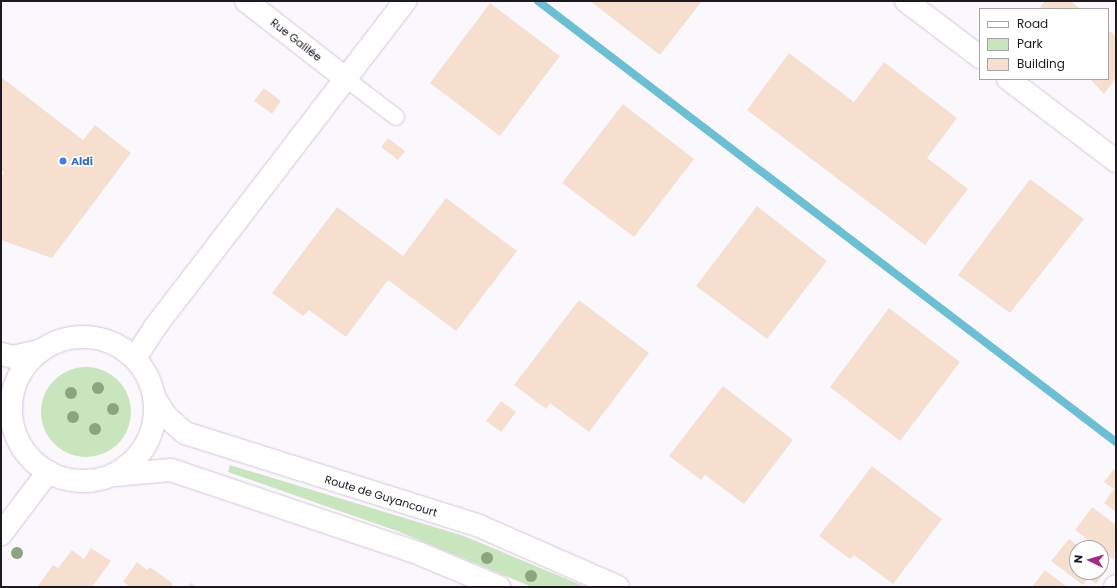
<!DOCTYPE html>
<meta charset="utf-8">
<style>
body{margin:0}
#map{position:relative;width:1117px;height:588px;overflow:hidden;background:#fbf8fd;font-family:Poppins,sans-serif}
div>[style]{position:absolute}
[style*='--x']{left:calc(var(--x)*1px);top:calc(var(--y)*1px);width:calc(var(--w)*1px);rotate:calc(var(--a)*1deg)}
.green>*{inset:0;background:#c9e5be}
.round{border-radius:50%}
.stream>*{height:8px;margin:-4px;padding:0 4px;transform-origin:4px;border-radius:4px;background:#6cbed3}
.building>*{inset:0;background:#f7dfcf}
.roads{filter:drop-shadow(0 0 1px #d5c3dd) drop-shadow(0 0 1px #d5c3dd)}
.service>*{height:16px;margin:-8px;padding:0 8px;transform-origin:8px;border-radius:8px;background:#fff}
.minor>*{height:22px;margin:-11px;padding:0 11px;transform-origin:11px;border-radius:11px;background:#fff}
.tertiary>*{height:22px;margin:-11px;padding:0 11px;transform-origin:11px;border-radius:11px;background:#fff}
.secondary>*{height:22px;margin:-11px;padding:0 11px;transform-origin:11px;border-radius:11px;background:#fff}
.secondary>.ring{margin:-11px;padding:0;box-sizing:content-box;background:none;border:22px solid #fff;border-radius:50%}
.trees>*{width:12px;height:12px;margin:-6px;border-radius:50%;background:#8ca57f}
.dots>*{width:11px;height:11px;translate:-50% -50%;box-sizing:border-box;border:2px solid #fff;border-radius:50%}
span{translate:-50% -50%;white-space:nowrap;text-align:center;line-height:1.15;-webkit-text-stroke:3px #fff;paint-order:stroke}
.street-label{font-size:11px;color:#1e1821}
.shop-label{font-size:11px;color:#366cbe;font-weight:700}
.left{translate:0 -50%;text-align:left}
.frame{position:absolute;inset:0;border:2px solid #1e1821;pointer-events:none}
.legend{position:absolute;left:979px;top:8px;width:130px;height:72px;box-sizing:border-box;background:#fff;border:1px solid #a5a3a6;margin:0;padding:5px 7px;list-style:none;font-size:12px;color:#1e1821}
.legend li{display:flex;align-items:center;gap:8px;height:20px}
.legend b{width:20px;border:1px solid #a5a3a6}
.north{position:absolute;left:1069px;top:540px;width:40px;height:40px;box-sizing:border-box;background:#fff;border:1px solid #a5a3a6;border-radius:50%;rotate:275deg;font-size:11px;font-weight:700;line-height:16px;text-align:center;color:#1e1821}
.north::after{content:'';display:block;margin:auto;width:14px;height:18px;background:#a12d87;clip-path:polygon(50% 0,100% 100%,50% 72%,0 100%)}
</style>
<div id="map">
<div class="green">
<div class="round" style="left:41px;top:367px;width:90px;height:90px"></div>
<div style="clip-path:polygon(230px 465px,464px 536px,586px 587px,532px 587px,397px 531px,228px 472px)"></div>
</div>
<div class="stream">
<div style="--x:538;--y:1;--w:727;--a:37.34"></div>
</div>
<div class="building">
<div style="clip-path:polygon(590px 1px,702px 1px,660px 55px)"></div>
<div style="clip-path:polygon(1045px 1px,1070px 1px,1081px 9px,1039px 9px)"></div>
<div style="clip-path:polygon(490px 3px,560px 56px,500px 136px,430px 83px)"></div>
<div style="clip-path:polygon(1108px 30px,1116px 36px,1116px 78px,1104px 94px,1090px 79px,1108px 79px)"></div>
<div style="clip-path:polygon(789px 53px,854px 102px,884px 62px,957px 118px,927px 158px,968px 189px,925px 245px,747px 110px)"></div>
<div style="clip-path:polygon(1px 77px,83px 140px,95px 125px,131px 153px,52px 258px,1px 240px,1px 177px,4px 173px,1px 170px)"></div>
<div style="clip-path:polygon(264px 88px,281px 101px,272px 114px,254px 101px)"></div>
<div style="clip-path:polygon(623px 104px,694px 159px,634px 237px,562px 183px)"></div>
<div style="clip-path:polygon(388px 138px,405px 151px,398px 160px,381px 147px)"></div>
<div style="clip-path:polygon(1030px 179px,1084px 219px,1010px 313px,958px 275px)"></div>
<div style="clip-path:polygon(446px 198px,517px 251px,456px 331px,388px 280px,346px 337px,309px 310px,303px 316px,272px 293px,337px 207px,403px 256px)"></div>
<div style="clip-path:polygon(757px 206px,827px 261px,767px 339px,696px 286px)"></div>
<div style="clip-path:polygon(579px 300px,649px 353px,589px 432px,550px 403px,546px 409px,514px 385px)"></div>
<div style="clip-path:polygon(889px 308px,960px 362px,900px 441px,830px 387px)"></div>
<div style="clip-path:polygon(723px 386px,793px 440px,744px 504px,705px 475px,701px 480px,669px 456px)"></div>
<div style="clip-path:polygon(501px 401px,516px 412px,501px 432px,486px 421px)"></div>
<div style="clip-path:polygon(872px 466px,942px 519px,893px 584px,854px 555px,850px 559px,819px 536px)"></div>
<div style="clip-path:polygon(1114px 469px,1116px 471px,1116px 512px,1104px 503px,1114px 489px,1104px 482px)"></div>
<div style="clip-path:polygon(1092px 507px,1116px 525px,1114px 560px,1075px 530px)"></div>
<div style="clip-path:polygon(1069px 539px,1081px 548px,1077px 548px,1077px 572px,1101px 572px,1101px 563px,1108px 569px,1096px 584px,1089px 578px,1083px 585px,1051px 561px)"></div>
<div style="clip-path:polygon(91px 548px,111px 561px,92px 587px,37px 587px,53px 565px,58px 568px,72px 550px,84px 559px)"></div>
<div style="clip-path:polygon(137px 562px,147px 570px,150px 567px,172px 583px,172px 587px,130px 587px,123px 582px)"></div>
<div style="clip-path:polygon(1045px 570px,1067px 587px,1032px 587px)"></div>
<div style="clip-path:polygon(191px 583px,197px 587px,187px 587px)"></div>
</div>
<div class="roads">
<div class="service">
<div style="--x:345;--y:78;--w:64;--a:37.4"></div>
</div>
<div class="minor">
<div style="--x:246;--y:1;--w:125;--a:37.9"></div>
<div style="--x:906;--y:1;--w:93;--a:37.1"></div>
<div style="--x:1008;--y:79;--w:136;--a:37.2"></div>
<div style="--x:1115;--y:587;--w:1;--a:-45"></div>
</div>
<div class="tertiary">
<div style="--x:135;--y:358;--w:37;--a:-57"></div>
<div style="--x:155;--y:327;--w:411;--a:-52.5"></div>
<div style="--x:1;--y:534;--w:78;--a:-52.8"></div>
</div>
<div class="secondary">
<div class="ring" style="left:11px;top:337px;width:122px;height:122px"></div>
<div style="--x:1;--y:354;--w:12;--a:14"></div>
<div style="--x:13;--y:357;--w:28;--a:-13"></div>
<div style="--x:154;--y:397;--w:22;--a:58"></div>
<div style="--x:166;--y:416;--w:25;--a:42"></div>
<div style="--x:185;--y:433;--w:306;--a:17.5"></div>
<div style="--x:477;--y:525;--w:154;--a:23.7"></div>
<div style="--x:115;--y:475;--w:56;--a:-5.1"></div>
<div style="--x:171;--y:470;--w:263;--a:18.6"></div>
<div style="--x:420;--y:554;--w:86;--a:22.7"></div>
</div>
</div>
<div class="trees">
<div style="left:98px;top:388px"></div>
<div style="left:71px;top:393px"></div>
<div style="left:113px;top:409px"></div>
<div style="left:73px;top:417px"></div>
<div style="left:95px;top:429px"></div>
<div style="left:17px;top:553px"></div>
<div style="left:487px;top:558px"></div>
<div style="left:531px;top:576px"></div>
</div>
<div class="dots">
<div style="left:63px;top:161px;background:#3f7fe0"></div>
</div>
<div class="street-label">
<span style="left:296px;top:40px;rotate:38deg">Rue Galilée</span>
<span style="left:381px;top:496px;rotate:17deg">Route de Guyancourt</span>
</div>
<div class="shop-label">
<span class="left" style="left:71px;top:161px">Aldi</span>
</div>
<div class="frame"></div>
<ul class="legend">
<li><b style="height:5px;background:#fff"></b>Road</li>
<li><b style="height:11px;background:#c9e5be"></b>Park</li>
<li><b style="height:11px;background:#f7dfcf"></b>Building</li>
</ul>
<div class="north">N</div>
</div>
